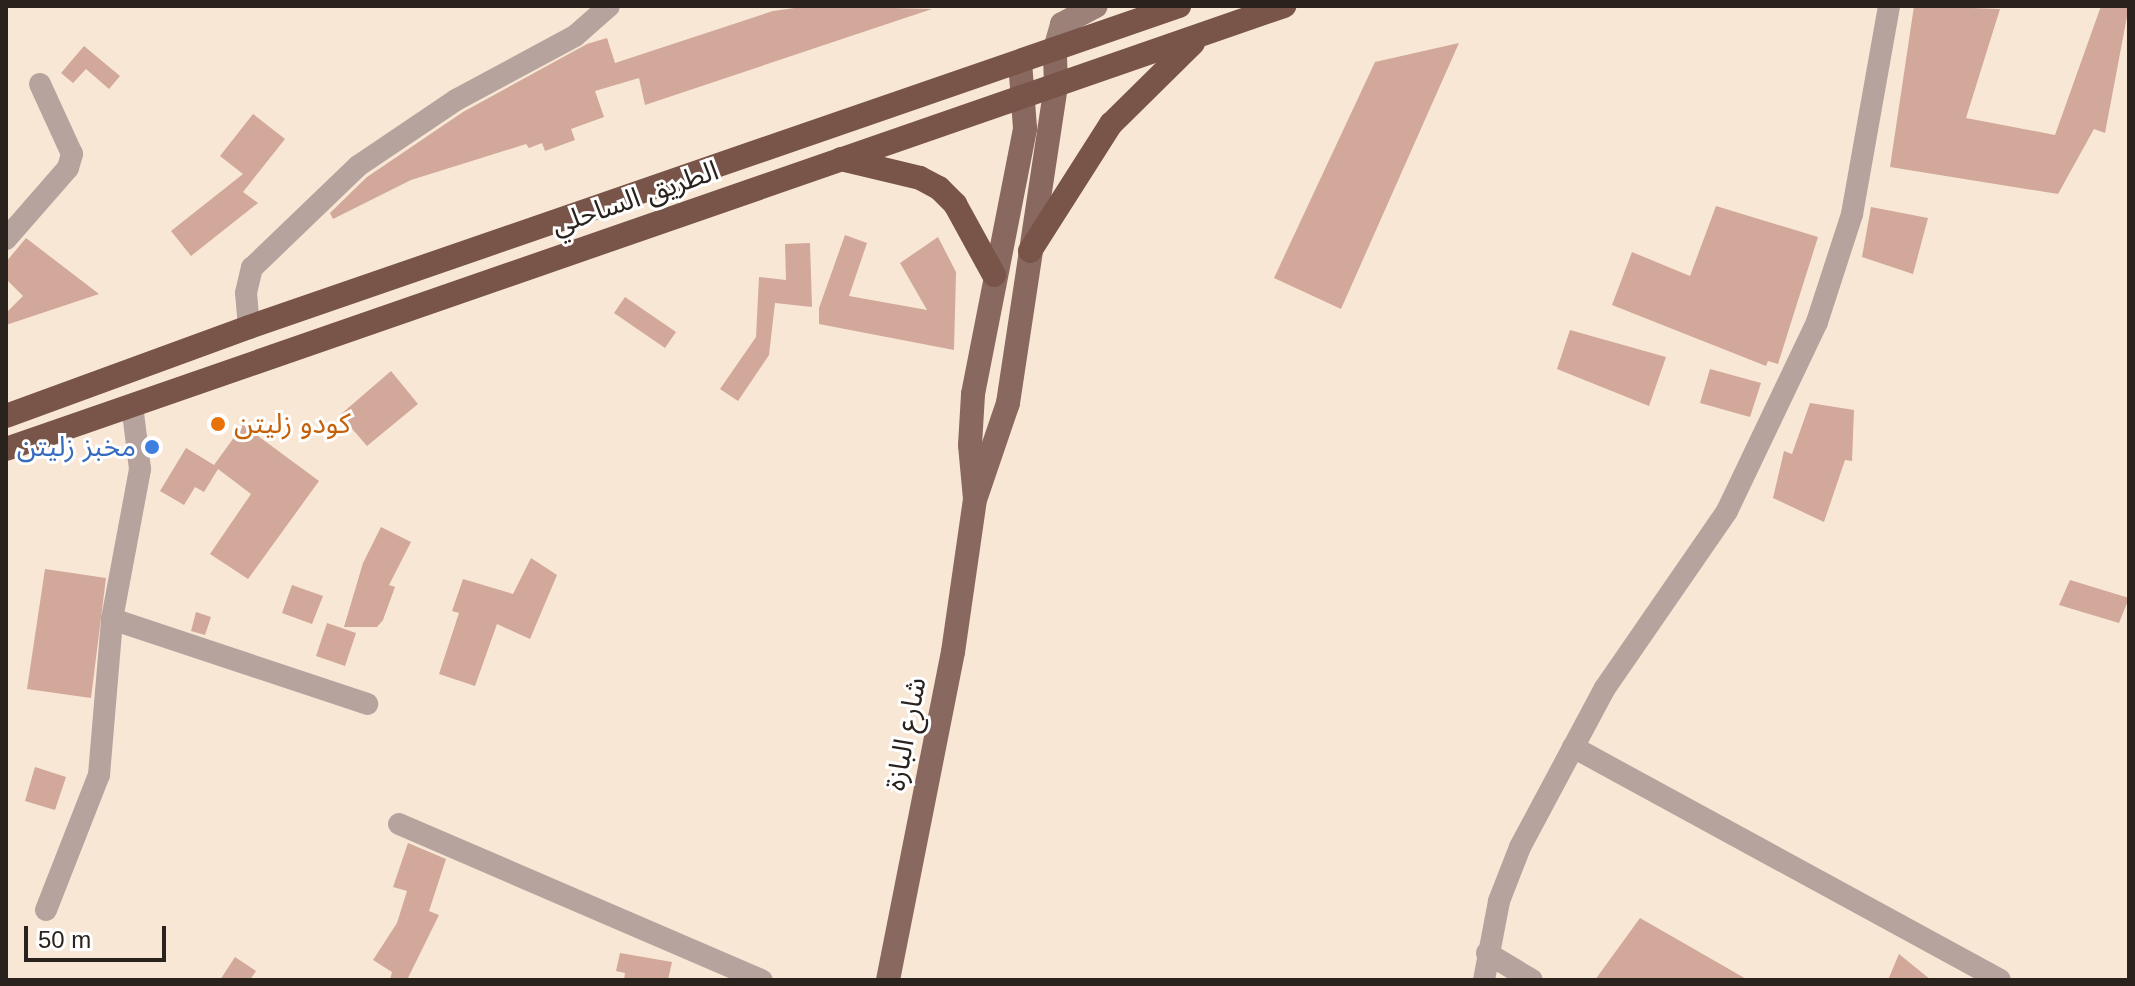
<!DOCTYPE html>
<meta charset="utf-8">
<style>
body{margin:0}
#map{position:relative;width:2135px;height:986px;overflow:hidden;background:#f9e7d5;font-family:Helvetica,"Noto Sans Arabic",sans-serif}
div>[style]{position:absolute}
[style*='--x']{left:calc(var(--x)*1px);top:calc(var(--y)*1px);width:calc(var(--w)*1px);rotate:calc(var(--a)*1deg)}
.building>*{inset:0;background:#d1a89a}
.street>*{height:22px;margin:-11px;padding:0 11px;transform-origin:11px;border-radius:11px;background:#b6a39e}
.secondary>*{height:24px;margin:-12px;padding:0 12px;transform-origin:12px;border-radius:12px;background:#9c8179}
.primary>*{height:24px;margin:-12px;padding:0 12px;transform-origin:12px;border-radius:12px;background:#89695f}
.highway>*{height:24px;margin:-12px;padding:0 12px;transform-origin:12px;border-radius:12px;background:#785449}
.dots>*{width:22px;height:22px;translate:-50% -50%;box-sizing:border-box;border:4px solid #fff;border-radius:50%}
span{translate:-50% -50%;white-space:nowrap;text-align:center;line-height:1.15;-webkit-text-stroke:6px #fff;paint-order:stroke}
.street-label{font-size:28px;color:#2a231d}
.food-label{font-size:28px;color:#c56008}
.left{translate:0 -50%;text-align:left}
.shop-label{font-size:28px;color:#366cbe}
.right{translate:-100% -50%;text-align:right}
.frame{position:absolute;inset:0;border:8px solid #2a231d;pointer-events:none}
.scale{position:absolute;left:24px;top:926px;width:142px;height:36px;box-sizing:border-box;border:4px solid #2a231d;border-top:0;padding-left:10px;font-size:24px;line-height:28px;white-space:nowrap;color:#2a231d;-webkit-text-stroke:6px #fff;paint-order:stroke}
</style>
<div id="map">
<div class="building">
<div style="clip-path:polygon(809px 6px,932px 9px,645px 105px,639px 78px,595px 91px,604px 117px,571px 129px,575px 140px,545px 151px,542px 143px,529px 148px,526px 144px,411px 180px,333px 219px,330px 213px,367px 177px,463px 112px,587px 44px,607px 38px,615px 63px,773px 11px)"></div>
<div style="clip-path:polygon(1914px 6px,2000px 9px,1966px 118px,2055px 135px,2101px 6px,2129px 6px,2105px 133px,2094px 129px,2058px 194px,1890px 167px)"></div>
<div style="clip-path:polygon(1459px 43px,1341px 309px,1274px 278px,1375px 62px)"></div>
<div style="clip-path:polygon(84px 46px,120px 76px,109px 89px,86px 69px,73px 83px,61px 73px)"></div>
<div style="clip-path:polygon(253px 114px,285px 139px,243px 192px,258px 203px,191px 256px,171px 231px,243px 174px,220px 156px)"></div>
<div style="clip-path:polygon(1716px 206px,1818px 237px,1778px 364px,1768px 361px,1766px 366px,1612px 305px,1632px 252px,1690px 276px)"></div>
<div style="clip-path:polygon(1871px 207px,1928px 218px,1913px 274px,1862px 257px)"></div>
<div style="clip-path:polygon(845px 235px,867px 243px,849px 296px,927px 310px,900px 263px,938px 237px,956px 272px,954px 350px,819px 324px,819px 308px)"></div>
<div style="clip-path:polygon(26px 238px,99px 294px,6px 325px,6px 313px,23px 296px,6px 279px,6px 262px)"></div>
<div style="clip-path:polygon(810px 243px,812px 307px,775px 303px,769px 355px,738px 401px,720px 389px,756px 337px,759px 277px,786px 280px,785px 244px)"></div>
<div style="clip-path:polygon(625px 297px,676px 332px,665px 348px,614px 313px)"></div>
<div style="clip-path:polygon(1570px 330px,1666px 357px,1649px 406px,1557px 369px)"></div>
<div style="clip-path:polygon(1710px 369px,1761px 383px,1750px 417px,1700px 403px)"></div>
<div style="clip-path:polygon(391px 371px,418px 404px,367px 446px,340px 415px)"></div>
<div style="clip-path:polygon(1810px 403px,1854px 410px,1852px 461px,1845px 460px,1824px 522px,1773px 498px,1784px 451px,1792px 454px)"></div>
<div style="clip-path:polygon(243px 425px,319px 481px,248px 579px,210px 554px,251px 494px,218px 469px,204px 492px,195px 487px,184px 505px,160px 491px,186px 448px,214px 465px)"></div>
<div style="clip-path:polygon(381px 527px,411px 542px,389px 585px,395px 587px,383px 620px,377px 627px,344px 627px,363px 563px)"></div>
<div style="clip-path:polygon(531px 558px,557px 575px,530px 639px,497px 624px,475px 686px,439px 674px,459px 613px,452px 611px,463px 579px,513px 594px)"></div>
<div style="clip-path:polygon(45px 569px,106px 578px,91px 698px,27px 689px)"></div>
<div style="clip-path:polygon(2070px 580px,2129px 598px,2119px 623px,2059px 605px)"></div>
<div style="clip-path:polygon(292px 585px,323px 596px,312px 624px,282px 613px)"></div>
<div style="clip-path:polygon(196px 612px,211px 617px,205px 635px,191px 631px)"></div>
<div style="clip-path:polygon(327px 623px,356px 633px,345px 666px,316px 656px)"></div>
<div style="clip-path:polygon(35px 767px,66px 777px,55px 810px,25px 801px)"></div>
<div style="clip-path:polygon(408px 843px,446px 859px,429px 911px,439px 915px,407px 980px,390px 980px,392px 972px,373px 960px,397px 923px,407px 891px,393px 887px)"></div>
<div style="clip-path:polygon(1640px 918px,1748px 980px,1595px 980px)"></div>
<div style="clip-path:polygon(620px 953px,672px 962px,668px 980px,624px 980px,625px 973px,616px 971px)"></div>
<div style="clip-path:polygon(1899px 954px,1931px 980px,1888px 980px)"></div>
<div style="clip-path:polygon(235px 957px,256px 971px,250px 980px,220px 980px)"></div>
</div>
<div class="street">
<div style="--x:6;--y:239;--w:94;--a:-48.9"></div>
<div style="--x:68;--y:168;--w:15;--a:-74"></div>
<div style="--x:72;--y:154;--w:77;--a:-114.6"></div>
<div style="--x:249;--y:327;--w:34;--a:-95"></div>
<div style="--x:246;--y:293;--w:26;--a:-77"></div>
<div style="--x:252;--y:268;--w:147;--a:-43.9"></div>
<div style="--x:358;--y:166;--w:118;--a:-34"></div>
<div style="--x:456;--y:100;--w:135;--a:-28.3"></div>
<div style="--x:575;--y:36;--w:45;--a:-41.4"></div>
<div style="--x:112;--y:619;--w:269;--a:18.4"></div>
<div style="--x:1573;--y:747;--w:486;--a:28.6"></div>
<div style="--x:399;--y:824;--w:395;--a:23.3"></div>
<div style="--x:46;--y:910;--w:145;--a:-68.6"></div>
<div style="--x:99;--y:775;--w:157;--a:-85.2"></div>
<div style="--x:112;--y:619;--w:153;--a:-79.4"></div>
<div style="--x:140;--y:469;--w:64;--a:-97.1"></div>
<div style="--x:1487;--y:953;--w:52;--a:31"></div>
<div style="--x:1484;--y:980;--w:80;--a:-79.2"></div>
<div style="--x:1499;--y:901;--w:58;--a:-68.7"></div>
<div style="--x:1520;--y:847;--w:180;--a:-61.9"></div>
<div style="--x:1605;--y:688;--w:215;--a:-55.4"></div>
<div style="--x:1727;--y:511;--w:209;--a:-64.5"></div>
<div style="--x:1817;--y:322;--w:114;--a:-72"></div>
<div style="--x:1852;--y:214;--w:211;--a:-79.9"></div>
</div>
<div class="secondary">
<div style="--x:1055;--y:49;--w:26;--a:-74"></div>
<div style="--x:1062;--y:24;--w:38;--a:-28"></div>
</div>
<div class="primary">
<div style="--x:976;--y:497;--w:99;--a:-71.2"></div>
<div style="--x:1008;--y:403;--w:322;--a:-81.4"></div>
<div style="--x:1056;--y:85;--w:36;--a:-92"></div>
<div style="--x:888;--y:980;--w:334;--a:-78.8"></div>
<div style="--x:953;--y:652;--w:155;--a:-81.8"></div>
<div style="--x:975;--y:499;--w:54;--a:-95.3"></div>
<div style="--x:970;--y:445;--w:51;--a:-86.6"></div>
<div style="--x:973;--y:394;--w:271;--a:-78.9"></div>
<div style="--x:1025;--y:128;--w:66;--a:-94.3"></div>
</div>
<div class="highway">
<div style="--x:841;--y:159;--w:81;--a:13.5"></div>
<div style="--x:920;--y:178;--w:21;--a:28"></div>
<div style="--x:939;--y:188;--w:23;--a:45"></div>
<div style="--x:955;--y:204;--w:81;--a:61.2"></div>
<div style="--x:1030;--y:251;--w:151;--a:-57.5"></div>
<div style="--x:1111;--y:124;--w:115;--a:-44.6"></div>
<div style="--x:6;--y:416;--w:259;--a:-20.1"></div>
<div style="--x:249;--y:327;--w:984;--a:-19.04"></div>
<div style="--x:6;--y:449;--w:1353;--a:-19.12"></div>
</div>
<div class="dots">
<div style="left:218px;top:424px;background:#e8710a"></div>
<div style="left:152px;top:447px;background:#3f7fe0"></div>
</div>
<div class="street-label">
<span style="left:635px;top:198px;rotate:-19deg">الطريق الساحلي</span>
<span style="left:906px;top:734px;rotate:-79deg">شارع البازة</span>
</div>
<div class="food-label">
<span class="left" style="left:234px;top:424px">كودو زليتن</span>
</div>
<div class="shop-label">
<span class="right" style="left:136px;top:447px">مخبز زليتن</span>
</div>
<div class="frame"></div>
<div class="scale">50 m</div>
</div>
